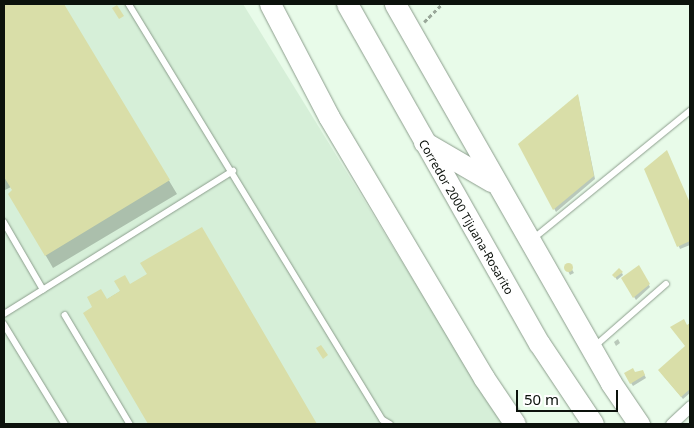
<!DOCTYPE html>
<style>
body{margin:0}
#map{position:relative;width:694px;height:428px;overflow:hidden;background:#e8fbe9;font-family:"Noto Sans",sans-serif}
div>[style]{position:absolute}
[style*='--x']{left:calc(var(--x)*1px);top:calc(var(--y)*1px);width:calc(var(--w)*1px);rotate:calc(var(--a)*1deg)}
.built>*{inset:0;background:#d6efd8}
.shadow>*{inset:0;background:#0003}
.building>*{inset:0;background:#d9dea8}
.round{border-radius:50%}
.path>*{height:2.5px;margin-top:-1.25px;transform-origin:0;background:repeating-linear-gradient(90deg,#99a799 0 4px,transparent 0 6.5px)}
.roads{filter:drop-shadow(0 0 1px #8c9e8d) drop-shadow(0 0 1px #8c9e8d)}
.lane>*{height:5.5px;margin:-2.75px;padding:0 2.75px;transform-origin:2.75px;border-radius:2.75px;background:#fff}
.street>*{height:11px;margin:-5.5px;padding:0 5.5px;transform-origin:5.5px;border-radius:5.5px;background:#fff}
.highway>*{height:21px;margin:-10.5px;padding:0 10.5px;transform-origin:10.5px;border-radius:10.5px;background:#fff}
span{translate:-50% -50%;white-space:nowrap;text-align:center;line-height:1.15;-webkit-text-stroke:4px #fff;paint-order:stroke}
.street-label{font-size:12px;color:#0c120c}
.frame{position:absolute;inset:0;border:5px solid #0c120c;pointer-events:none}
.scale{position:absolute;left:516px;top:390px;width:102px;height:22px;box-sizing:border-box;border:2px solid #0c120c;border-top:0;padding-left:6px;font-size:15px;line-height:18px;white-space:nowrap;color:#0c120c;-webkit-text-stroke:4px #fff;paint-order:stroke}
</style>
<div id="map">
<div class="built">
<div style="clip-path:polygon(4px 4px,243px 4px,502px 424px,4px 424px)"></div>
</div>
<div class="shadow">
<div style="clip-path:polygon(4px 4px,63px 4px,177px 194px,53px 268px,10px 194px,13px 191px,11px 187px,5px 190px,4px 188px)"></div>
<div style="clip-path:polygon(578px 96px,595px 179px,556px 212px,519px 144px)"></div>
<div style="clip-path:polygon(668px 154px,690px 205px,690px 245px,680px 249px,645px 169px)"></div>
<div style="clip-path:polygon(201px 228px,315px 424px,149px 424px,85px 313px,148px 274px)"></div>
<div style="clip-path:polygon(569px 264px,574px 273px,570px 275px,566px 267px)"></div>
<div style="clip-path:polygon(639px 267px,650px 287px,636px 300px,623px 279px)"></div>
<div style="clip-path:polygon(622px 273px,623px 275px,617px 280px,614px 275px)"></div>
<div style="clip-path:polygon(690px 324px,690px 393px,683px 399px,661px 373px,686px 347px,687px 326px)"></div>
<div style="clip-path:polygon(618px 339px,620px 343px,616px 346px,614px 342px)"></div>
<div style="clip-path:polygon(625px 374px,644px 374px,646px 378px,633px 386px)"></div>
</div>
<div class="building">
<div style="clip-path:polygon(4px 4px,64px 4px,170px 180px,45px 256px,8px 194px,12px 190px,4px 177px)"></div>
<div style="clip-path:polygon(117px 5px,124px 16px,119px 19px,112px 8px)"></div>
<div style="clip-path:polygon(578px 94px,594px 176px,553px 210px,518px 144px)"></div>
<div style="clip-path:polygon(667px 150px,690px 203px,690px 241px,677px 247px,644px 169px)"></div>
<div style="clip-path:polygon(202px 227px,317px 424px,148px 424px,83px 313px,92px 307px,87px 297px,101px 289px,107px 299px,120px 291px,114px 281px,125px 275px,130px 284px,147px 274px,140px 263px)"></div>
<div class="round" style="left:563.5px;top:262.5px;width:9px;height:9px"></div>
<div style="clip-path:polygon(639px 265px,650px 284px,633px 298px,621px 278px)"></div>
<div style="clip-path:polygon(619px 268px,623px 272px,615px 278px,612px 275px)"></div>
<div style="clip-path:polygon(684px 319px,687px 325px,690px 323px,690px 389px,681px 397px,658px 370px,685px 346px,670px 327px)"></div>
<div style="clip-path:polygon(321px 345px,328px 355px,323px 359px,316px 348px)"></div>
<div style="clip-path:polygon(633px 368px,635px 372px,643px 370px,645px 375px,630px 384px,624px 373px)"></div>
</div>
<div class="path">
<div style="--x:424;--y:22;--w:25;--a:-45"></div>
</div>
<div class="roads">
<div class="lane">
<div style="--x:129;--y:4;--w:487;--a:58.6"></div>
<div style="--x:383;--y:420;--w:8;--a:30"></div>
<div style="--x:4;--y:222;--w:78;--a:59.8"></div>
<div style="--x:533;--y:239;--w:203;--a:-39.2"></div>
<div style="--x:4;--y:314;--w:270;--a:-32"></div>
<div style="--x:65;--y:315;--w:127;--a:59.2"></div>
<div style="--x:4;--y:324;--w:117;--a:58.6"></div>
<div style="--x:595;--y:346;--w:94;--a:-41.1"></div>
</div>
<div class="street">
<div style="--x:671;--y:424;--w:26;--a:-43"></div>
</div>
<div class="highway">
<div style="--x:270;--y:4;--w:127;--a:62.4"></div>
<div style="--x:329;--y:117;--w:304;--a:59.3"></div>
<div style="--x:484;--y:378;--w:55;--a:56"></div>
<div style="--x:347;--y:4;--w:390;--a:60.5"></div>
<div style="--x:539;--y:343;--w:97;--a:56.3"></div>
<div style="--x:395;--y:4;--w:436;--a:60.3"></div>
<div style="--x:611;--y:383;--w:50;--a:55.7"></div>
<div style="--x:424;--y:142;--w:78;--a:30.2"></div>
</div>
</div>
<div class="street-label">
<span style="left:466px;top:217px;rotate:60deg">Corredor 2000 Tijuana-Rosarito</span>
</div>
<div class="frame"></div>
<div class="scale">50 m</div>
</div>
